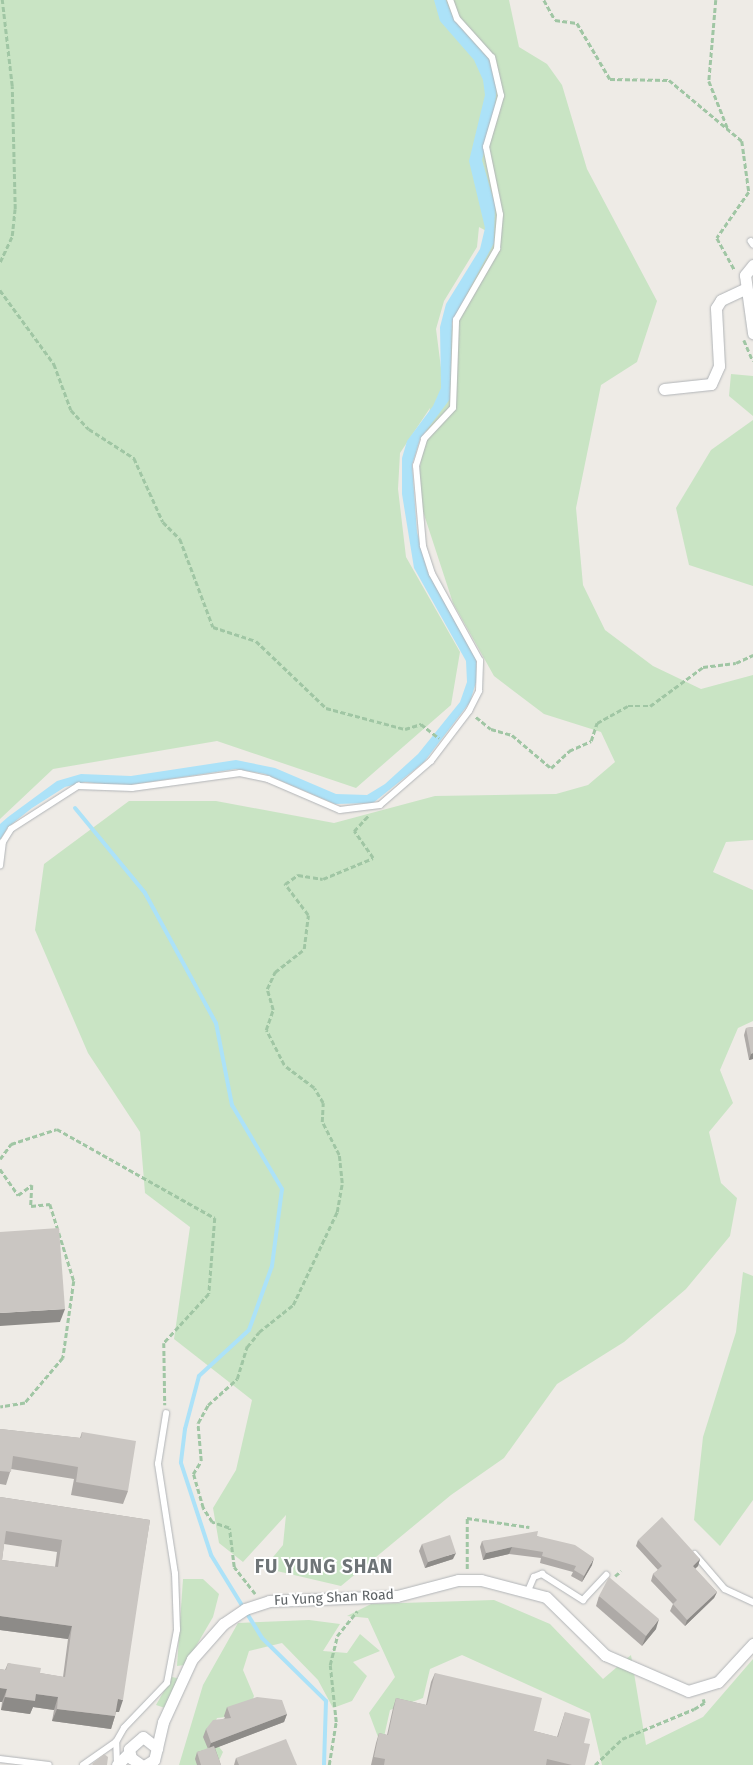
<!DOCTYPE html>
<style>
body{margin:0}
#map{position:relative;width:753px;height:1765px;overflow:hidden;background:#eeebe6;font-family:"Fira Sans",sans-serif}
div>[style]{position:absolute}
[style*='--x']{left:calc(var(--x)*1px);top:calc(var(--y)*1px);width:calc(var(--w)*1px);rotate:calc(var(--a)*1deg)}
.green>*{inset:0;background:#c9e4c4}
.water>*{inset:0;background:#ace2f8}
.stream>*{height:4px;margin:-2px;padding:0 2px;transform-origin:2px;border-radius:2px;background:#ace2f8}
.path>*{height:2.5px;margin-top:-1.25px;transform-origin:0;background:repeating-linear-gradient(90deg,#a0c6a4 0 5px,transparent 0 7.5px)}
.roads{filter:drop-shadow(0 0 1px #b1b4b7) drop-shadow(0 0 1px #b1b4b7)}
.lane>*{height:5.5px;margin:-2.75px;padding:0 2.75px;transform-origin:2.75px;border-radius:2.75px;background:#fff}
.street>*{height:11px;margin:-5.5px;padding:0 5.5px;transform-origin:5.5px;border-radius:5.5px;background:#fff}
.wall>*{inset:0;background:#aeaaa7}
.shaded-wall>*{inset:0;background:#8d8b88}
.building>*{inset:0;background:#cac6c2}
span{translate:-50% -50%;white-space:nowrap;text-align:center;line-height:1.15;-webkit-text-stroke:4px #fff;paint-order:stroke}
.street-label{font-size:14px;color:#5d6265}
.district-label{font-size:19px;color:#6e7477;font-weight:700;letter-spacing:1px}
</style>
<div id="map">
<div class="green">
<div style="clip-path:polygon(evenodd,0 0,509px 0,519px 47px,547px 64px,562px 85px,587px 169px,657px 301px,637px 362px,601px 385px,576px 508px,583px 585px,605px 630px,653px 666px,701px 689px,753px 675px,753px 840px,726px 842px,713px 872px,753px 890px,753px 1021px,738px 1028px,720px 1070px,733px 1103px,709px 1132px,721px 1183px,737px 1198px,730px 1236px,686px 1289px,624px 1342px,557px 1384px,504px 1458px,451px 1495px,341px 1586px,264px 1568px,283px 1545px,286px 1515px,243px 1562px,219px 1543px,213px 1508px,236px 1470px,252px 1400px,174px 1339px,190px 1227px,145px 1193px,140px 1132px,88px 1053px,35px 930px,44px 864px,129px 801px,216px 801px,334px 823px,435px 796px,556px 794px,588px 785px,615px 762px,601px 732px,544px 714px,494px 676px,453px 603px,416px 490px,430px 408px,400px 453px,398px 489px,406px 557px,460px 652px,451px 705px,356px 788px,217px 741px,53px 769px,0 819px,0 0,479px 227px,494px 235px,458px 306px,441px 368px,436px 329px,444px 301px,477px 247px,479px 227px)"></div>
<div style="clip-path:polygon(731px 374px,753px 376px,753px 416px,729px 396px)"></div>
<div style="clip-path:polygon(753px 420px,753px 586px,689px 565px,676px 508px,711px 450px)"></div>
<div style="clip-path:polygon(743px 1272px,753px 1276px,753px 1500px,720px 1546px,694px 1520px,703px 1437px,736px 1332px)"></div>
<div style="clip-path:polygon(183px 1579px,203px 1579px,219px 1594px,213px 1617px,185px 1665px,177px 1666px)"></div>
<div style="clip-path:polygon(494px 1600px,550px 1624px,603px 1679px,631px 1655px,646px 1745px,703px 1717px,753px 1659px,753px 1765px,602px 1765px,590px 1713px,462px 1655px,430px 1669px,423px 1698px,390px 1710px,379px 1759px,378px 1737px,369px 1713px,395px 1677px,368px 1618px,347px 1616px,371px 1604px)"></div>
<div style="clip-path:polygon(309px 1620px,340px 1624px,323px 1651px,347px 1653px,360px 1634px,380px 1651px,353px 1662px,367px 1676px,352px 1701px,333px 1708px,318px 1680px,282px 1643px,249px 1651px,243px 1670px,254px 1696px,247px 1715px,217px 1718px,210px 1735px,223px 1752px,217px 1765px,179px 1765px,203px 1685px,238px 1623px)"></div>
<div style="clip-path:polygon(172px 1677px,181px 1679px,165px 1708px,156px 1705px)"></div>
</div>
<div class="water">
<div style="clip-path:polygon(434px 0,446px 0,454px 20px,489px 59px,497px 83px,495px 107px,482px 160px,495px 205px,494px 243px,452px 322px,450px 399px,420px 439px,412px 465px,417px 532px,427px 570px,476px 659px,477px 679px,470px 702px,424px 762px,373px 803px,335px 804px,265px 774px,236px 769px,123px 786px,85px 782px,65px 787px,32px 808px,8px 827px,0 840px,0 824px,8px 817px,57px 781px,81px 774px,131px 776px,236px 760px,275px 768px,336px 794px,367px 795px,385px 784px,418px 754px,460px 702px,467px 682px,466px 661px,414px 568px,402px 494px,402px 458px,407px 441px,433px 406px,441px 388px,440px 327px,446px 304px,480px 249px,485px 228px,469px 161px,485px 95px,483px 80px,474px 60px,440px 21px)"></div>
</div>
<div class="stream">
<div style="--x:75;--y:808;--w:110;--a:50.5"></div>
<div style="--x:145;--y:893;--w:148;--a:61.4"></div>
<div style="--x:216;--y:1023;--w:84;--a:79"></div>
<div style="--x:232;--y:1105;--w:98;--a:59.2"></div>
<div style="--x:282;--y:1189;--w:78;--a:97.4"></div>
<div style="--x:272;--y:1266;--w:68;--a:109.8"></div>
<div style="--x:249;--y:1330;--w:68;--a:137.4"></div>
<div style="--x:199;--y:1376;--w:55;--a:104.8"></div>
<div style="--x:185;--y:1429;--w:34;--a:97"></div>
<div style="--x:181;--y:1463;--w:97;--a:71.9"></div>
<div style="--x:211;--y:1555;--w:97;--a:58.4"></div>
<div style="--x:262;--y:1638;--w:90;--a:44.5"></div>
<div style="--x:326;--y:1701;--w:64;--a:91.8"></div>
</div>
<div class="path">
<div style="--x:544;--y:0;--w:23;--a:61"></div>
<div style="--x:555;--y:20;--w:22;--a:8"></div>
<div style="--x:577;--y:23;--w:65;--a:59.5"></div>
<div style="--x:610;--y:79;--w:59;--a:1"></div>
<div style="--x:669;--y:80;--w:95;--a:39.9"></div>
<div style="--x:742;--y:141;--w:51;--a:82.2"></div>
<div style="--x:749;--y:192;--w:56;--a:124.8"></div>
<div style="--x:717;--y:238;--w:37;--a:61"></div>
<div style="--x:716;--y:0;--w:81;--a:94.9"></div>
<div style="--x:709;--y:81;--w:52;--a:68.4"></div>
<div style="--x:0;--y:262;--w:29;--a:-65"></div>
<div style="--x:12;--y:236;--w:27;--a:-84"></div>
<div style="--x:15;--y:209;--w:123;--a:-91.4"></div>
<div style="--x:12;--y:86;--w:87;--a:-96.6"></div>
<div style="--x:0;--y:290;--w:92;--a:53.9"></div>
<div style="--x:54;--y:364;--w:49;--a:69.7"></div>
<div style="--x:71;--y:410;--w:26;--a:47"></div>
<div style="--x:89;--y:429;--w:54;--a:32.8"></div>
<div style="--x:134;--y:458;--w:70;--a:65.6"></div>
<div style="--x:163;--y:522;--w:24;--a:45"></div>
<div style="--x:180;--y:539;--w:94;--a:69.4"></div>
<div style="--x:213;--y:627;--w:45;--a:18"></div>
<div style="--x:256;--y:641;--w:97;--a:43.7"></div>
<div style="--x:326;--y:708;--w:82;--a:14.9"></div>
<div style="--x:405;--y:729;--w:17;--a:-17"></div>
<div style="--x:421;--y:724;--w:23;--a:38"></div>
<div style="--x:744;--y:340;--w:23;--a:67"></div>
<div style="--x:476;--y:717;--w:19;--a:39"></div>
<div style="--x:491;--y:729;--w:22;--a:16"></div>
<div style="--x:512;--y:735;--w:51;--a:40.2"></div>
<div style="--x:551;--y:768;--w:25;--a:-43"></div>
<div style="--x:569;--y:751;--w:24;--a:-24"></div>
<div style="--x:591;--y:741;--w:19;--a:-72"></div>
<div style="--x:597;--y:723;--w:35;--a:-29"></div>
<div style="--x:628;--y:706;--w:22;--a:0"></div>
<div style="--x:650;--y:706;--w:66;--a:-36.3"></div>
<div style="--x:703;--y:667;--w:33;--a:-7"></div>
<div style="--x:736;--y:663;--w:19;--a:-25"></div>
<div style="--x:0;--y:1159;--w:19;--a:-54"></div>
<div style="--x:11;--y:1144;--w:48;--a:-18.1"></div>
<div style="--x:57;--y:1129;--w:181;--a:29.4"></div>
<div style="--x:215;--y:1218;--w:76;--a:94.5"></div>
<div style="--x:209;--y:1294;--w:67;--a:132.6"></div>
<div style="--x:164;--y:1343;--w:62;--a:89.1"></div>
<div style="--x:0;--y:1169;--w:32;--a:55"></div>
<div style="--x:18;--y:1195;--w:17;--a:-36"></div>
<div style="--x:32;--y:1185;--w:21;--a:93"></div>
<div style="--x:31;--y:1206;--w:19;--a:-6"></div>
<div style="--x:50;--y:1204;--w:81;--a:72.7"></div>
<div style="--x:74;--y:1281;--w:78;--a:98.1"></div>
<div style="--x:63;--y:1358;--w:59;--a:130.2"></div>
<div style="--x:25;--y:1403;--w:25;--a:171"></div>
<div style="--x:467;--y:1569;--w:51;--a:-90"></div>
<div style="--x:467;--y:1518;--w:63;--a:8.3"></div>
<div style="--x:615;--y:1576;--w:8;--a:-40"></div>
<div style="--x:255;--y:1594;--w:34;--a:-128"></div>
<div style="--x:234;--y:1567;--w:39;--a:-97"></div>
<div style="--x:229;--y:1528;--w:18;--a:-161"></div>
<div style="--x:212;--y:1522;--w:17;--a:-123"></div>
<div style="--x:203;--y:1508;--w:35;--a:-106"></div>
<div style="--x:193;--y:1474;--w:15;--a:-58"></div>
<div style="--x:201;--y:1461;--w:38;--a:-95"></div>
<div style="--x:198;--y:1423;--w:21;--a:-61"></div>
<div style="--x:208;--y:1405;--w:39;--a:-42"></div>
<div style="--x:237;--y:1379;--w:34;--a:-73"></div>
<div style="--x:247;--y:1347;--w:19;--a:-51"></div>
<div style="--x:259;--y:1332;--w:43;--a:-38.5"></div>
<div style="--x:293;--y:1305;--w:103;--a:-64.7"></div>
<div style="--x:337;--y:1212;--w:29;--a:-80"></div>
<div style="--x:342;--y:1183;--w:28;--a:-96"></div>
<div style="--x:339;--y:1155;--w:37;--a:-117"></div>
<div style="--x:322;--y:1122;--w:19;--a:-87"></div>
<div style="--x:323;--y:1103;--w:17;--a:-121"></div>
<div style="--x:314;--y:1088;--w:38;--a:-143"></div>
<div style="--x:284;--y:1065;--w:39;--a:-117"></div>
<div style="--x:266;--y:1030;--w:21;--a:-71"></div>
<div style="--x:273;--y:1010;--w:22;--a:-106"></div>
<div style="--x:267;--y:989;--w:19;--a:-65"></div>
<div style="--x:275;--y:972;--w:37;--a:-38"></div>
<div style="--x:304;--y:949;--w:34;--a:-83"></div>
<div style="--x:308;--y:915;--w:39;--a:-127"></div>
<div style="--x:285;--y:884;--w:16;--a:-35"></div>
<div style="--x:298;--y:875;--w:25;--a:9"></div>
<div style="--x:323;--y:879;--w:54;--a:-22.8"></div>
<div style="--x:373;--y:858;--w:33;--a:-125"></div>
<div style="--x:354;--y:831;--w:21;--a:-47"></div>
<div style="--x:329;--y:1765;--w:44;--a:-80.8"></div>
<div style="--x:336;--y:1722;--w:57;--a:-96"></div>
<div style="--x:330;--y:1665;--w:30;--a:-76"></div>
<div style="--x:337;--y:1636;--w:32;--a:-51"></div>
<div style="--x:595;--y:1765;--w:37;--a:-44"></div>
<div style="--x:622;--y:1739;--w:78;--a:-22.6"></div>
<div style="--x:694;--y:1709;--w:12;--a:-31"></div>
<div style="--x:704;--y:1703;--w:4;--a:-104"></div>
</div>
<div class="roads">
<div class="lane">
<div style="--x:751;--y:241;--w:4;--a:56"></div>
<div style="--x:0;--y:866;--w:24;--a:-83"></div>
<div style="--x:3;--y:842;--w:15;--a:-58"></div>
<div style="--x:11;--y:829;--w:80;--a:-32.7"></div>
<div style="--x:78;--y:786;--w:54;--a:2.1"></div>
<div style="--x:132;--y:788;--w:109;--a:-7.9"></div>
<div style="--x:240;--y:773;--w:29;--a:12"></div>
<div style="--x:268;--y:779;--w:78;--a:23.3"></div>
<div style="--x:340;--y:810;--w:40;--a:-7.1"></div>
<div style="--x:380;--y:805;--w:67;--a:-40.8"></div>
<div style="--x:431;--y:761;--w:63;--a:-52.8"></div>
<div style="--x:469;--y:711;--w:22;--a:-63"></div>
<div style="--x:479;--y:691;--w:30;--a:-88"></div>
<div style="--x:480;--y:661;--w:99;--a:-118.9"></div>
<div style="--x:432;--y:574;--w:29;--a:-108"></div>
<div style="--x:423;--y:546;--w:80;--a:-95"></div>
<div style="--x:416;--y:466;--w:28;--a:-73"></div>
<div style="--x:424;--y:439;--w:42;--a:-46.9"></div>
<div style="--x:453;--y:408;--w:88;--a:-88"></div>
<div style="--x:456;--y:320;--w:82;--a:-60"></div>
<div style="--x:497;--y:249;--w:34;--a:-85"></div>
<div style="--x:500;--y:215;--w:69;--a:-101.6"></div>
<div style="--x:486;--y:147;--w:53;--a:-73.6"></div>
<div style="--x:501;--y:96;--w:39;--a:-103"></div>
<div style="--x:492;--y:58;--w:52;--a:-131.9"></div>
<div style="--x:457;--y:19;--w:20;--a:-110"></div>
<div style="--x:695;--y:1554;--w:46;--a:49.4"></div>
<div style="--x:725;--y:1589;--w:31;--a:25"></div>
<div style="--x:528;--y:1591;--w:15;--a:-67"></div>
<div style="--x:534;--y:1577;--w:9;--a:-21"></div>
<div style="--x:542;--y:1574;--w:49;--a:32.4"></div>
<div style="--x:583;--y:1600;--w:34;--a:-47"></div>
<div style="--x:0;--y:1759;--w:49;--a:7"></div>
<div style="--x:83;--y:1765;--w:40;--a:-34.9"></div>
<div style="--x:117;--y:1765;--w:23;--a:-92"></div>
<div style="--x:116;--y:1742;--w:16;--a:-60"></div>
<div style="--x:124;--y:1728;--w:62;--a:-46.3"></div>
<div style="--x:167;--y:1683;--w:54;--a:-79.3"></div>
<div style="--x:177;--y:1630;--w:56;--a:-92"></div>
<div style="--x:175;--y:1574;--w:111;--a:-98.8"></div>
<div style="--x:158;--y:1464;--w:51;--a:-80.9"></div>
</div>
<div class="street">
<div style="--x:753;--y:265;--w:13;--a:129"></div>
<div style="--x:745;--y:275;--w:59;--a:82.1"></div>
<div style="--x:664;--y:389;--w:47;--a:-6.1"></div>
<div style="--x:711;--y:384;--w:20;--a:-66"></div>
<div style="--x:719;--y:366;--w:58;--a:-93"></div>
<div style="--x:716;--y:308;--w:9;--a:-58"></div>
<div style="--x:721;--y:300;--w:26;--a:-25"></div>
<div style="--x:157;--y:1748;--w:27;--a:-77"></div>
<div style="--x:163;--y:1722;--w:69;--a:-65.3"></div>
<div style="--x:192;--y:1659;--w:47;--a:-48.5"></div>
<div style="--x:223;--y:1624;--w:27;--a:-34"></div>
<div style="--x:245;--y:1609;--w:25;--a:-18"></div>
<div style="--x:269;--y:1601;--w:128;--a:-2.2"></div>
<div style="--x:397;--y:1596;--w:63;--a:-14.7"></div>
<div style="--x:458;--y:1580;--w:23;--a:0"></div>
<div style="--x:481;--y:1580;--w:67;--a:14.7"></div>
<div style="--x:546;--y:1597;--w:83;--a:44.5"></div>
<div style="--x:605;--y:1655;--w:90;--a:23.4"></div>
<div style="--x:688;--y:1691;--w:31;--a:-17"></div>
<div style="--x:718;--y:1682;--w:52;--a:-47.4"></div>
<div style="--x:117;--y:1765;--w:17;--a:-45"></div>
<div style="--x:141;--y:1765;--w:12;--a:-145"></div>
<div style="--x:131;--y:1758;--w:9;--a:-103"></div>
<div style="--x:129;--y:1749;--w:18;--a:-41"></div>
<div style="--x:143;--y:1737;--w:18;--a:38"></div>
<div style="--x:157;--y:1748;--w:12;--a:104"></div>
<div style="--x:154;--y:1760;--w:9;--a:148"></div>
</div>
</div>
<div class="wall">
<div style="clip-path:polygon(753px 1027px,753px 1059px,749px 1060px,744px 1035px,746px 1028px)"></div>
<div style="clip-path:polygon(0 1429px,80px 1438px,82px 1432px,128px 1491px,123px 1504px,71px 1495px,74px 1479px,11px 1469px,6px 1485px,0 1484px)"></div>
<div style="clip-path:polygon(evenodd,0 1497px,150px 1520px,119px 1712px,116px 1712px,115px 1716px,111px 1729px,52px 1721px,54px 1710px,33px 1707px,30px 1714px,1px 1710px,2px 1702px,0 1702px,0 1669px,5px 1670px,8px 1663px,40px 1673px,63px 1677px,68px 1639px,0 1630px,0 1497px,4px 1544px,57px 1552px,55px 1567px,2px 1560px,4px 1544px)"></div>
<div style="clip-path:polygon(537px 1536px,592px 1565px,582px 1582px,571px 1576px,573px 1572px,540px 1563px,541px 1558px,509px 1554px,483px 1560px,480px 1547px,482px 1541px)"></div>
<div style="clip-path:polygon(638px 1540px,700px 1559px,698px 1566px,695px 1569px,717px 1592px,714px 1598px,685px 1626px,670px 1611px,673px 1604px,651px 1581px,653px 1574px,658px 1570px,636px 1546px)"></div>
<div style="clip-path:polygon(422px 1544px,453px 1559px,425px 1568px,419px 1551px)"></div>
<div style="clip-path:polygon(599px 1596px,656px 1629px,642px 1646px,596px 1606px)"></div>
<div style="clip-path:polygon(435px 1673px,534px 1731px,557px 1737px,565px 1712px,584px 1743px,585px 1765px,371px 1765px,376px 1743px,379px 1733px,387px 1735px,393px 1708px,396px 1698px,426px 1705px,431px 1682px)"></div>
<div style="clip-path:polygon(227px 1707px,287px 1714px,284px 1722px,215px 1748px,221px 1765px,197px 1765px,195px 1759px,197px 1752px,208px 1749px,203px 1737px,206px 1729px,225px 1718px,224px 1716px)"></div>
<div style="clip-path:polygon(236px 1758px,297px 1765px,234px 1765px)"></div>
</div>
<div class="shaded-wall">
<div style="clip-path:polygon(753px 1053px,753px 1059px,749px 1060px,751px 1054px)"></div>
<div style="clip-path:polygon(65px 1309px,60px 1322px,0 1326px,0 1313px)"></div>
<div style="clip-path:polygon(512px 1547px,509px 1554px,483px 1560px,486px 1553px)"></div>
<div style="clip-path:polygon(456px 1553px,453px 1559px,425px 1568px,428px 1562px)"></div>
<div style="clip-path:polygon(594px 1558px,592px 1565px,582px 1582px,584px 1576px)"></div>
<div style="clip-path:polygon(700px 1559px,698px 1566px,690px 1573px,693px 1566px)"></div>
<div style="clip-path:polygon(717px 1592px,714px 1598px,685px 1626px,687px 1620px)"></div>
<div style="clip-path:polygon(0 1616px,72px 1626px,68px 1639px,0 1630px)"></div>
<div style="clip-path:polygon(659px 1619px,656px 1629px,642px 1646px,646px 1636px)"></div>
<div style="clip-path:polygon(0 1688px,7px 1689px,2px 1702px,0 1702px)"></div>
<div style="clip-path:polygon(36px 1694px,58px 1697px,54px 1710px,33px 1707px,30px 1714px,1px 1710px,5px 1697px)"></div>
<div style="clip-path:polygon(118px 1699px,123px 1700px,119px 1712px,113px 1712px)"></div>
<div style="clip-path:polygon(57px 1709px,115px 1716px,111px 1729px,52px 1721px)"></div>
<div style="clip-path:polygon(287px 1714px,284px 1722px,208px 1751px,211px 1743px)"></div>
</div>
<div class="building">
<div style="clip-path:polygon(753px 1027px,753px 1053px,751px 1054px,746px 1028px)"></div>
<div style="clip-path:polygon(59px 1228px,65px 1309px,0 1313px,0 1232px)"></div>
<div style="clip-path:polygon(0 1429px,81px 1438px,82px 1432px,136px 1441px,128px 1491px,76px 1482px,78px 1467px,13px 1456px,11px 1472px,0 1471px)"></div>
<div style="clip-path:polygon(evenodd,0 1497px,150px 1520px,123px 1700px,118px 1699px,115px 1716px,57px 1709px,58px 1697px,36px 1694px,35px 1701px,5px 1697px,7px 1689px,0 1688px,0 1669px,6px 1670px,8px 1663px,41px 1668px,40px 1673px,65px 1677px,72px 1626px,0 1616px,0 1497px,6px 1531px,62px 1540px,58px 1567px,2px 1560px,6px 1531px)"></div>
<div style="clip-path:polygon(662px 1517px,700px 1559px,693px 1566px,717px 1592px,687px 1620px,673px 1604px,677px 1600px,653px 1574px,662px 1566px,638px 1540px)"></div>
<div style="clip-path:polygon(538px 1531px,537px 1536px,575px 1545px,594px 1558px,584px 1576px,574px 1570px,576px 1566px,542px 1556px,543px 1552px,512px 1547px,486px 1553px,482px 1541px)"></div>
<div style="clip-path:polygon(450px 1535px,456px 1553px,428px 1562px,422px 1544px)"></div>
<div style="clip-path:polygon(609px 1577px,659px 1619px,646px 1636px,599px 1596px)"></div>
<div style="clip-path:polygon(435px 1673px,542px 1698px,534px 1731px,558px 1737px,565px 1712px,590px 1719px,584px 1743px,590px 1744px,585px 1765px,572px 1765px,547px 1759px,546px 1765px,384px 1765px,385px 1759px,374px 1757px,379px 1733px,388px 1735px,396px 1698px,427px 1705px)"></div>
<div style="clip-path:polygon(257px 1697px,282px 1700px,287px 1714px,211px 1743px,206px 1729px,213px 1720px,231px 1718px,227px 1707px)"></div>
<div style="clip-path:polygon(286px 1739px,297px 1765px,239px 1765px,236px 1758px)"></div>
<div style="clip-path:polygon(214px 1746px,221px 1765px,201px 1765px,197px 1752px)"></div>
<div style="clip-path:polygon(104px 1754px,108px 1757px,107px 1765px,93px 1765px,92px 1764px)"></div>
</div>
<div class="street-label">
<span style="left:334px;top:1598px;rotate:-3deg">Fu Yung Shan Road</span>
</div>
<div class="district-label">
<span style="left:324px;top:1567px">FU YUNG SHAN</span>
</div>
</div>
